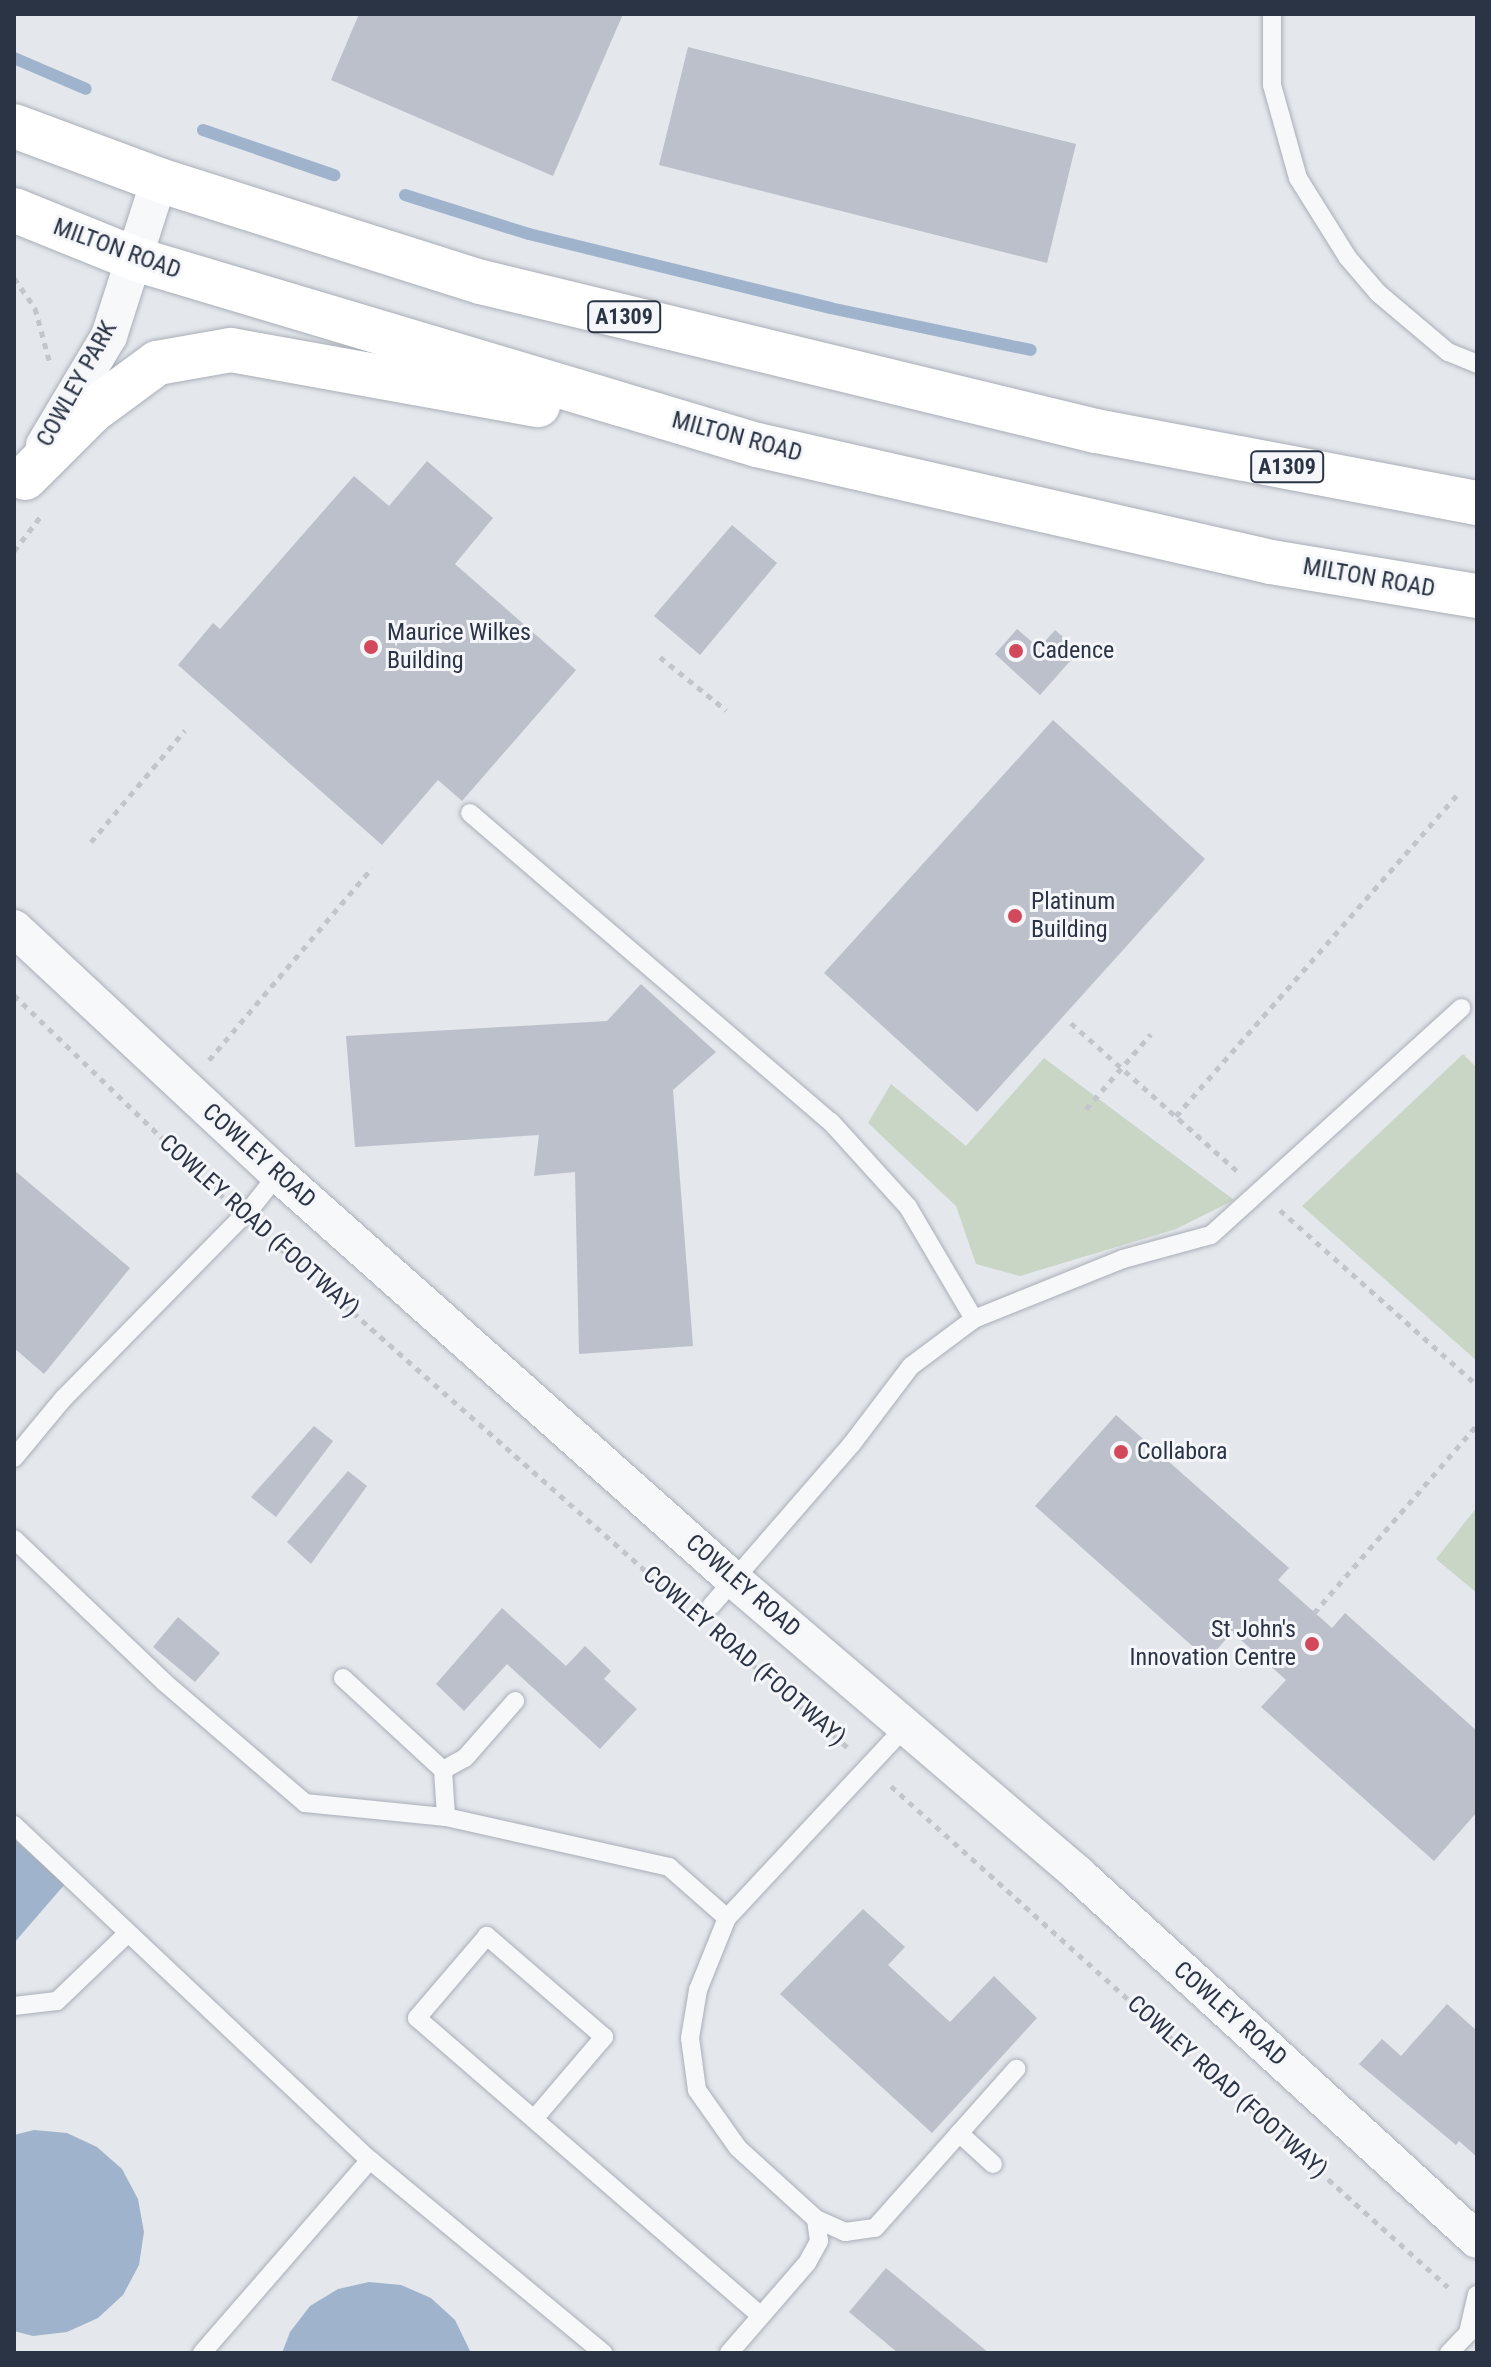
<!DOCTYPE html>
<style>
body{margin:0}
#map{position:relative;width:1491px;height:2367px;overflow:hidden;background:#e4e7ec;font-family:"Roboto Condensed",sans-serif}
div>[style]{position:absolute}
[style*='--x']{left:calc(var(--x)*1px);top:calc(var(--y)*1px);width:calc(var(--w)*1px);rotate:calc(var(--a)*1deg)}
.green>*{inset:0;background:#c9d6c5}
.water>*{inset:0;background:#9fb4cc}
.stream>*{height:12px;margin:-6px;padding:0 6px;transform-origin:6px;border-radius:6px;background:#9fb4cc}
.building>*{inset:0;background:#bbc0ca}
.path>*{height:5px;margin-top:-2.5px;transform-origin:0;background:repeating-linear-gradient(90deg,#c2c5cb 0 6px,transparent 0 12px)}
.roads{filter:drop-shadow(0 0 2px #a9aeb7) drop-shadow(0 0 2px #a9aeb7)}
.service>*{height:18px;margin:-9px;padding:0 9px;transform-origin:9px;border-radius:9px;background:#f7f8fa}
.minor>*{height:36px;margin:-18px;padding:0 18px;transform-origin:18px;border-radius:18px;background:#f7f8fa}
.primary>*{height:44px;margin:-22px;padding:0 22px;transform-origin:22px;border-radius:22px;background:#fff}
.dots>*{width:22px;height:22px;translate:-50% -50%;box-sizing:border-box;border:4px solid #f4f6f9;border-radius:50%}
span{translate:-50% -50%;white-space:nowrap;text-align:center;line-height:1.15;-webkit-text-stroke:6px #f4f6f9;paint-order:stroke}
.shield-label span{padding:2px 6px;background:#f4f6f9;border:2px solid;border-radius:6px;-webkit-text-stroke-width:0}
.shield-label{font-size:22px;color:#2b3445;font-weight:700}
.street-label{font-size:24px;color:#2b3445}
.poi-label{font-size:24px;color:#2b3445}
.left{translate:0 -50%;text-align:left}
.right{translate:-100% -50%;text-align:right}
.frame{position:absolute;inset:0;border:16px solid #2b3445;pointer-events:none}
</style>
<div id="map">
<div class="green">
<div style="clip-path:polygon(1463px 1054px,1477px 1068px,1477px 1361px,1302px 1206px)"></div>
<div style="clip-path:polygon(1044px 1058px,1234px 1200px,1176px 1229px,1020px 1276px,976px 1264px,956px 1206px,868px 1123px,891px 1084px,966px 1146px)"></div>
<div style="clip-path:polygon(1477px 1507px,1477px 1593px,1436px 1559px)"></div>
</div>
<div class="water">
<div style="clip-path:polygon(14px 1839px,65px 1884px,14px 1943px)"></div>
<div style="clip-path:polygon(34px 2130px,67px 2133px,97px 2147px,122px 2169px,138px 2199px,144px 2232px,139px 2265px,123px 2295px,98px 2318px,67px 2332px,33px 2336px,14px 2331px,14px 2135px)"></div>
<div style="clip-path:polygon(369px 2282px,401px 2285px,431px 2298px,455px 2320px,471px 2353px,282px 2353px,290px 2332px,310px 2306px,338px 2289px)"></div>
</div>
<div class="stream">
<div style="--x:14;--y:58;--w:78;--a:23.3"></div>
<div style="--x:203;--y:130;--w:139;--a:19"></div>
<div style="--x:405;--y:195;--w:130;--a:17.5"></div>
<div style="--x:529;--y:234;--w:310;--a:13.8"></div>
<div style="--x:830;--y:308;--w:205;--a:11.8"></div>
</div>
<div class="building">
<div style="clip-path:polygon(359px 14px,623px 14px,553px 176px,331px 80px)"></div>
<div style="clip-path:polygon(688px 47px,1076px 144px,1047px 263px,659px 165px)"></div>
<div style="clip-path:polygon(427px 461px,493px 518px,455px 564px,576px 670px,462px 801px,438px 780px,382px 845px,178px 665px,213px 623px,220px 629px,354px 476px,389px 506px)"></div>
<div style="clip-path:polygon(732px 525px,777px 563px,700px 655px,654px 616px)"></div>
<div style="clip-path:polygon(1017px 629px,1039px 648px,1055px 630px,1079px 651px,1040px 695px,995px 654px)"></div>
<div style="clip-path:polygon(1053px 720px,1205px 859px,977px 1112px,824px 973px)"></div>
<div style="clip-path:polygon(641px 984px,716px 1052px,673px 1090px,693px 1346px,579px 1354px,575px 1172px,534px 1176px,539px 1135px,355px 1147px,346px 1036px,607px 1021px)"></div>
<div style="clip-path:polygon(14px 1170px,130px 1268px,44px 1374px,14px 1348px)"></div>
<div style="clip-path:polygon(1116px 1415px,1289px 1568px,1278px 1580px,1332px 1628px,1345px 1613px,1477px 1731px,1477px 1812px,1434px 1861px,1261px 1707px,1286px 1680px,1232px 1632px,1208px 1660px,1035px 1506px)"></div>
<div style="clip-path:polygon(314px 1426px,333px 1441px,276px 1517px,251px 1497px)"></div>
<div style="clip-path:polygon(348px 1471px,367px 1486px,311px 1564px,287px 1542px)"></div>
<div style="clip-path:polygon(502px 1608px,566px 1666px,585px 1646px,611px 1671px,604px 1679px,637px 1709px,600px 1749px,507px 1664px,464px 1711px,436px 1684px)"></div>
<div style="clip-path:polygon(178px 1617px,220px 1653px,195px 1682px,153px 1647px)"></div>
<div style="clip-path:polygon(863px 1909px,905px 1947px,888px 1965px,950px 2022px,994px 1976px,1037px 2018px,932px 2133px,780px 1994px)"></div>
<div style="clip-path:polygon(1447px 2004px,1477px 2031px,1477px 2157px,1459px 2141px,1456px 2145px,1359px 2064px,1382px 2039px,1401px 2056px)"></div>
<div style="clip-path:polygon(886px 2268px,989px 2353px,898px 2353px,849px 2312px)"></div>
</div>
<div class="path">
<div style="--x:14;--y:278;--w:37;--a:55"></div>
<div style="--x:35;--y:308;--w:54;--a:74.9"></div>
<div style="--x:14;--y:551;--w:44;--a:-52.4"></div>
<div style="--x:660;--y:657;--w:85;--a:38.8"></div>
<div style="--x:91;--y:842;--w:146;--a:-50"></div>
<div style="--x:14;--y:995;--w:291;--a:44"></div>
<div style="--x:1071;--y:1023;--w:222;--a:41.7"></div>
<div style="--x:209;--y:1060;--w:252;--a:-49.7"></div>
<div style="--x:1086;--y:1109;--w:99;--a:-49.1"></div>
<div style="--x:1176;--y:1116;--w:428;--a:-48.8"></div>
<div style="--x:1280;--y:1210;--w:264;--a:41.6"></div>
<div style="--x:263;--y:1233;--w:558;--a:41.44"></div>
<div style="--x:1314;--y:1613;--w:249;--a:-49.1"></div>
<div style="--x:716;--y:1633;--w:174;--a:41"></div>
<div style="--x:891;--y:1786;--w:749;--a:41.97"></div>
</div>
<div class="roads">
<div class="service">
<div style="--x:1272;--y:14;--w:71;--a:90"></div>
<div style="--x:1272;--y:85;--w:97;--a:74.4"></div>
<div style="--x:1298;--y:178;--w:94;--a:58"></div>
<div style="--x:1348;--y:258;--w:46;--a:49.4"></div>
<div style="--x:1378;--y:293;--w:92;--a:40.1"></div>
<div style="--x:1448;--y:352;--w:31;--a:22"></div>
<div style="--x:470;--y:813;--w:475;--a:40.6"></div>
<div style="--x:831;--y:1122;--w:115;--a:47.8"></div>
<div style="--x:908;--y:1207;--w:130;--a:59.5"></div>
<div style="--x:14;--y:1458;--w:77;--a:-50.3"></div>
<div style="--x:63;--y:1399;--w:269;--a:-45.5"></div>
<div style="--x:252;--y:1207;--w:42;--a:-51.8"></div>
<div style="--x:14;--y:1539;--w:207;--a:43.6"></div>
<div style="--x:164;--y:1682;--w:186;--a:40.6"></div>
<div style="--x:305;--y:1803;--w:142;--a:5.7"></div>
<div style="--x:446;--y:1817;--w:229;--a:12.6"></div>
<div style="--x:669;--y:1867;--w:77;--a:41.3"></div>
<div style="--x:711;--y:1606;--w:213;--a:-49"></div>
<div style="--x:851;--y:1445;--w:99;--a:-52.8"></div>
<div style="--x:911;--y:1366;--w:79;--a:-36.7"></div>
<div style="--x:974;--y:1319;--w:161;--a:-21.9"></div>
<div style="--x:1123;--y:1259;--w:91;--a:-15.3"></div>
<div style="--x:1211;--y:1235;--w:338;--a:-42.2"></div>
<div style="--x:343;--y:1678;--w:136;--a:42.6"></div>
<div style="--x:443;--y:1770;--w:47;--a:86.3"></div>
<div style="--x:443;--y:1770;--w:25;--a:-29"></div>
<div style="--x:465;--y:1758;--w:76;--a:-48.7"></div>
<div style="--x:14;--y:1825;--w:489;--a:43.3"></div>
<div style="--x:14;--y:2006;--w:43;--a:-6.6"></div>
<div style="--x:57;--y:2001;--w:98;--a:-43.8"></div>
<div style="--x:534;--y:2119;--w:108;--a:-49.5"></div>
<div style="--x:604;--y:2037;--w:155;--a:-139.2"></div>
<div style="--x:487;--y:1936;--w:108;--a:130.5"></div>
<div style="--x:417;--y:2018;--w:455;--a:40.9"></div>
<div style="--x:959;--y:2133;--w:46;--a:42.4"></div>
<div style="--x:816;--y:2219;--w:32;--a:24"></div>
<div style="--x:845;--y:2232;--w:30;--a:-8"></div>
<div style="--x:875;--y:2228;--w:213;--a:-48.4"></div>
<div style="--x:202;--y:2353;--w:256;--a:-49"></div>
<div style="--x:370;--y:2160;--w:303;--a:39.6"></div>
<div style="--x:729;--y:2353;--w:119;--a:-49.1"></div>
<div style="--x:807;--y:2263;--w:25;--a:-61"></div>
<div style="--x:819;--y:2241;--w:22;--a:-98"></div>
<div style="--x:816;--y:2219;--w:105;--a:-137.7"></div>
<div style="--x:738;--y:2148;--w:71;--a:-125.3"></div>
<div style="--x:697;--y:2090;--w:52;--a:-97.7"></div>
<div style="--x:690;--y:2038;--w:49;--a:-80.5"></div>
<div style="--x:698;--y:1990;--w:78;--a:-68.1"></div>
<div style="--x:727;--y:1918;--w:264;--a:-47"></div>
<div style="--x:1449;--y:2353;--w:28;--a:-46"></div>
<div style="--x:1468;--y:2333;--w:39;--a:-77"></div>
</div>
<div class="minor">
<div style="--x:44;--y:445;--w:127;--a:-59.2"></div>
<div style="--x:109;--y:336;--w:164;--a:-72.2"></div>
<div style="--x:14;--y:928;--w:361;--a:43"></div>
<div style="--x:278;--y:1174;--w:611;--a:41.68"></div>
<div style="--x:734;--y:1580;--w:453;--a:40.5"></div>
<div style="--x:1078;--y:1874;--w:541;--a:42.53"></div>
</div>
<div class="primary">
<div style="--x:14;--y:126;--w:155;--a:20.4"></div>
<div style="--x:159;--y:180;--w:338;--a:17.6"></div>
<div style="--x:481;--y:282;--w:633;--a:13.62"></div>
<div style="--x:1096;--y:431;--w:388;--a:10.7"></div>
<div style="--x:14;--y:210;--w:131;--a:22"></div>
<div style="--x:135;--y:259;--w:649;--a:16.65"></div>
<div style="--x:757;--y:445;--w:527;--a:12.82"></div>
<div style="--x:1271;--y:562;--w:209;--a:9.4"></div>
<div style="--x:25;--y:478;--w:95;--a:-45"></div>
<div style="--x:92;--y:411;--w:81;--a:-36.4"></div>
<div style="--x:157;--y:363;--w:75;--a:-10"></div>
<div style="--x:231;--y:350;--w:312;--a:10.2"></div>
</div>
</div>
<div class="dots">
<div style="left:371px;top:647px;background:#d1495b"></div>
<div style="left:1016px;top:651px;background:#d1495b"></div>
<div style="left:1015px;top:916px;background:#d1495b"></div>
<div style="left:1121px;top:1452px;background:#d1495b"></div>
<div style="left:1312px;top:1644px;background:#d1495b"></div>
</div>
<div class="shield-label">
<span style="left:624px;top:317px">A1309</span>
<span style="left:1287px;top:467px">A1309</span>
</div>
<div class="street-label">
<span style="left:117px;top:249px;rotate:20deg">MILTON ROAD</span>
<span style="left:77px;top:384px;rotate:-61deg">COWLEY PARK</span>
<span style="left:737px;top:437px;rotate:15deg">MILTON ROAD</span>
<span style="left:1369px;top:578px;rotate:10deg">MILTON ROAD</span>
<span style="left:259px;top:1156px;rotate:42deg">COWLEY ROAD</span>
<span style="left:259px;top:1226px;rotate:42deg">COWLEY ROAD (FOOTWAY)</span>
<span style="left:743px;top:1586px;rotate:41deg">COWLEY ROAD</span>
<span style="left:744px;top:1656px;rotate:41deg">COWLEY ROAD (FOOTWAY)</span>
<span style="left:1230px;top:2014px;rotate:42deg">COWLEY ROAD</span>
<span style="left:1227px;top:2087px;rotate:42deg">COWLEY ROAD (FOOTWAY)</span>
</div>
<div class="poi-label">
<span class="left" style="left:387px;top:647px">Maurice Wilkes<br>Building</span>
<span class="left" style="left:1032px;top:651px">Cadence</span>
<span class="left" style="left:1031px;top:916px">Platinum<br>Building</span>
<span class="left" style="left:1137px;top:1452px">Collabora</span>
<span class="right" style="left:1296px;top:1644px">St John's<br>Innovation Centre</span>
</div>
<div class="frame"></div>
</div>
